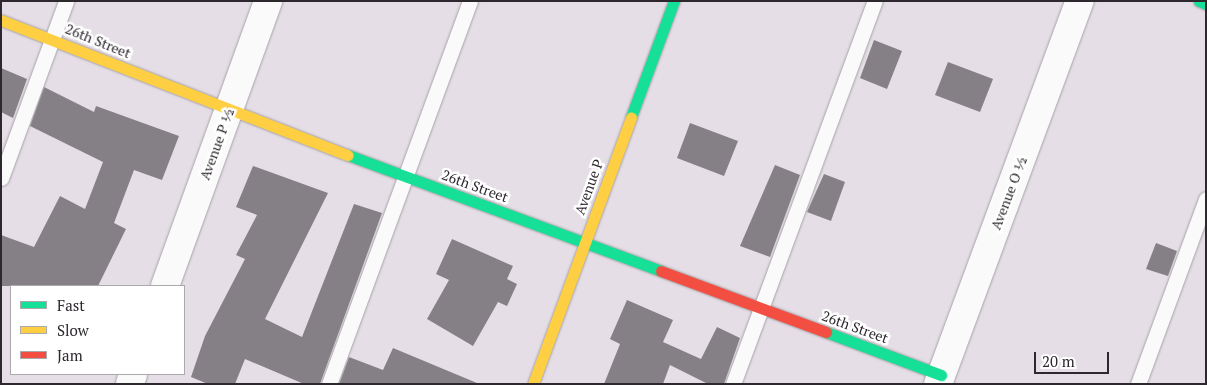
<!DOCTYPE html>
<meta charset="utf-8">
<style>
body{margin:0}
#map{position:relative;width:1207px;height:385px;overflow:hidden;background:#e5dee6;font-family:"PT Serif",serif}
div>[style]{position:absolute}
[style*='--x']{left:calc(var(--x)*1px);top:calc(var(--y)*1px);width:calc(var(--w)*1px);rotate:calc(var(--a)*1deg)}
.building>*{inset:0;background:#858085}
.roads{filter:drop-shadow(0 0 1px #a7a2a8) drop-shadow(0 0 1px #a7a2a8)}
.lane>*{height:15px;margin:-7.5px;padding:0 7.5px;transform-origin:7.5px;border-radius:7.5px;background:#fbfafb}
.street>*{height:28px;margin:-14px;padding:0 14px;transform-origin:14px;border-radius:14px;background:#fbfafb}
.fast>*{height:11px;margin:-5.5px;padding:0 5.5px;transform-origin:5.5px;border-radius:5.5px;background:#16e098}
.slow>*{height:11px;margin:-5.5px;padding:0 5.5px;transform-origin:5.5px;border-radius:5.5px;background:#ffcf43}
.jam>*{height:11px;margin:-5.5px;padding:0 5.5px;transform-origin:5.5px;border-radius:5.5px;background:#f24e42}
span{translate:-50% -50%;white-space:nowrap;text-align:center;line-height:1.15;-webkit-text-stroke:5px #fff;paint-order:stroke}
.street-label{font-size:14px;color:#2c282d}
.frame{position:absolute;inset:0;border:2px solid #2c282d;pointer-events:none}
.legend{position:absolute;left:10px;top:285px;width:175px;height:90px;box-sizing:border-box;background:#fff;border:1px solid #aba9ab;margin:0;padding:6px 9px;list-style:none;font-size:15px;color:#2c282d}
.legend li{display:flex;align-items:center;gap:10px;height:25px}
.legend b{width:25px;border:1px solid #aba9ab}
.scale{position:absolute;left:1034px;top:352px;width:75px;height:22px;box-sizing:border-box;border:2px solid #2c282d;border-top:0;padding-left:6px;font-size:15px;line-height:18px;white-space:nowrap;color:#2c282d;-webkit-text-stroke:4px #fff;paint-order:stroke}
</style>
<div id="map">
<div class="building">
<div style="clip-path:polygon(874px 40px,902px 51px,887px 89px,860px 78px)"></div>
<div style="clip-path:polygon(948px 62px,993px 79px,980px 112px,935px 95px)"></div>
<div style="clip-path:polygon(1px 68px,27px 79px,13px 118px,1px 112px)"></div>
<div style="clip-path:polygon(44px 87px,94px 112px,96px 106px,179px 136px,162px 180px,134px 170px,114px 223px,126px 229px,98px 286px,1px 286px,1px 235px,34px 247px,60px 196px,85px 209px,103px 162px,30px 126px)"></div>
<div style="clip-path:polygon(690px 123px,738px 141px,724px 176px,677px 158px)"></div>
<div style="clip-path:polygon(775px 165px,800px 175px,770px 257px,740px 246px)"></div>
<div style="clip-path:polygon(253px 166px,328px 193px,265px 319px,302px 337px,354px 204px,382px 213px,320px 384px,304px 384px,245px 359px,235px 384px,208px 384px,191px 377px,205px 336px,245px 259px,236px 255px,257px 215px,236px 207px)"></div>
<div style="clip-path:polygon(824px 174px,845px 182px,831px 221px,807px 212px)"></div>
<div style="clip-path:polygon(452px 239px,513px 266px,507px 279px,517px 284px,507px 306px,498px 302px,473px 346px,427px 319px,449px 280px,436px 274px)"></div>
<div style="clip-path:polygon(1156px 243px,1177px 251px,1168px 276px,1146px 269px)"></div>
<div style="clip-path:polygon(627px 300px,673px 320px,663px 342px,701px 359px,717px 327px,740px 338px,724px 384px,708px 384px,670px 365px,663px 384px,604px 384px,620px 344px,610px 339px)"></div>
<div style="clip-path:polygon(393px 348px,477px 383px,477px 384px,339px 384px,349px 357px,383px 370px)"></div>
</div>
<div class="roads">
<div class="lane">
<div style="--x:1;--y:178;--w:189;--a:-69.8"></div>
<div style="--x:329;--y:384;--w:408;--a:-69.8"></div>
<div style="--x:733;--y:384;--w:408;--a:-69.7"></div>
<div style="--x:1138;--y:384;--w:197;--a:-69.8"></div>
</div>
<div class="street">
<div style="--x:165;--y:286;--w:303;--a:-70.1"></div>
<div style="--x:130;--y:384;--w:10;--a:-73"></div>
<div style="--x:938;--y:384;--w:408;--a:-69.7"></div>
</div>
<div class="fast">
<div style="--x:1199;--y:1;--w:8;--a:23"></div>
<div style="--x:631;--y:117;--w:124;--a:-69.7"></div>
<div style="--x:348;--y:155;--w:334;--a:20.3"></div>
<div style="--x:826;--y:332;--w:123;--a:20.5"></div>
</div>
<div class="slow">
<div style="--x:1;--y:20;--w:372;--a:21.3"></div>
<div style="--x:533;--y:384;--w:284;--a:-69.8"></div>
</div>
<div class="jam">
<div style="--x:661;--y:271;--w:176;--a:20.3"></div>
</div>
</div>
<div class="street-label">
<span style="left:98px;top:41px;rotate:22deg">26th Street</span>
<span style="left:217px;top:144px;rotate:-70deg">Avenue P ½</span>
<span style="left:475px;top:186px;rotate:20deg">26th Street</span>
<span style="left:589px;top:187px;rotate:-70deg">Avenue P</span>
<span style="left:1009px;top:193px;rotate:-69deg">Avenue O ½</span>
<span style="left:855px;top:327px;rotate:20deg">26th Street</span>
</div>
<div class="frame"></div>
<ul class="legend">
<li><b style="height:6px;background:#16e098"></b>Fast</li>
<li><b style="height:6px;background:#ffcf43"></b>Slow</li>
<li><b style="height:6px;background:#f24e42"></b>Jam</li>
</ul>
<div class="scale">20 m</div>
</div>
